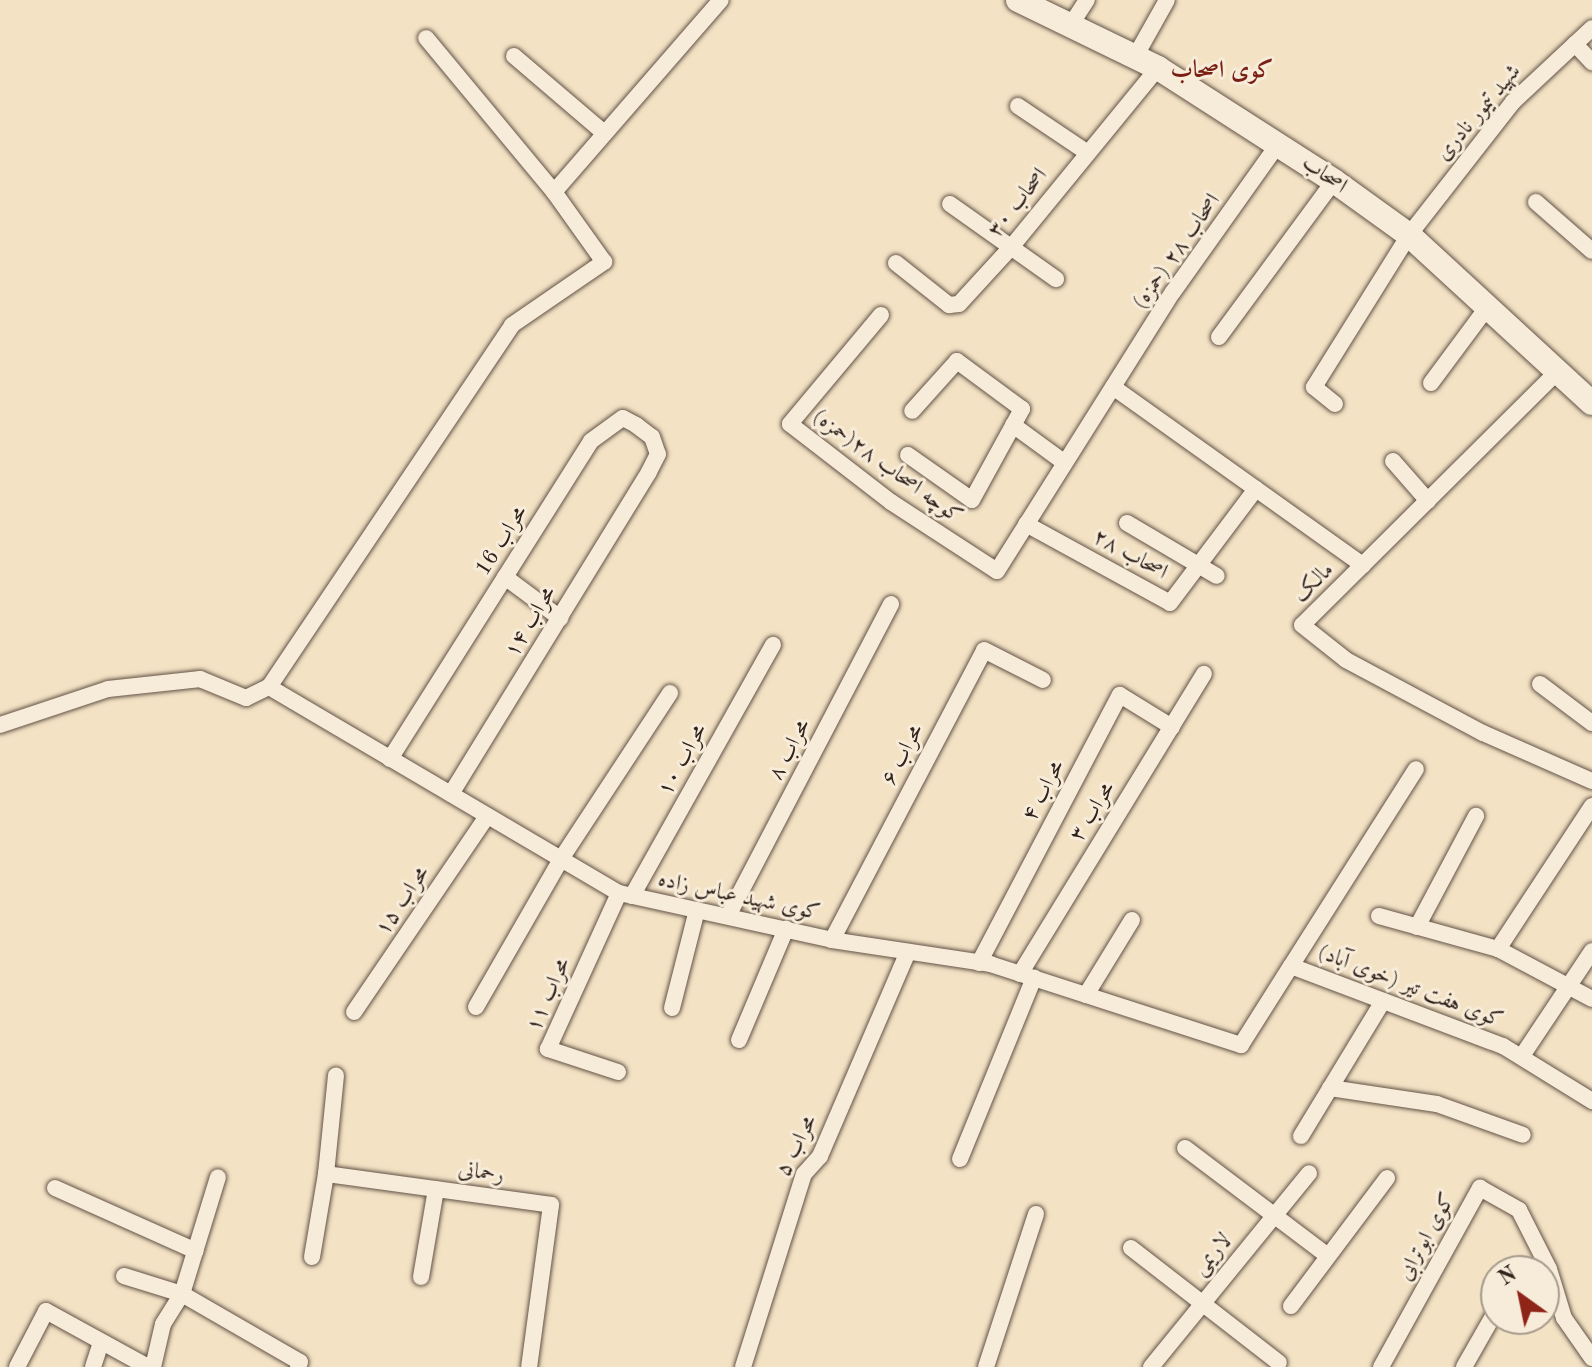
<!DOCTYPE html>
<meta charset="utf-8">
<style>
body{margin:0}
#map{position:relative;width:1592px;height:1367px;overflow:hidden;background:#f3e2c4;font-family:"Old Standard TT",Amiri,serif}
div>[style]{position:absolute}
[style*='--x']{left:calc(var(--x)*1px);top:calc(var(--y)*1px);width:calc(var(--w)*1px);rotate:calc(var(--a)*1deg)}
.roads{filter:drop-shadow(0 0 2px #625246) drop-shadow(0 0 2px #625246)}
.minor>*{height:16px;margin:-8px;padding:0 8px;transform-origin:8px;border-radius:8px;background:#f7ecd9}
.secondary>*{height:24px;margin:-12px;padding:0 12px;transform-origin:12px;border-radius:12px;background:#f7ecd9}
span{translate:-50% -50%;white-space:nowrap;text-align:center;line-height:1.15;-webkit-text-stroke:6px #f7ecd9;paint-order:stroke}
.street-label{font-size:22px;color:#31221c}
.neighbourhood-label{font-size:24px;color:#7a1f14;font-weight:700}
.north{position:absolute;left:1480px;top:1255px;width:80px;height:80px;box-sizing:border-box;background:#f7ecd9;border:2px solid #a89b8d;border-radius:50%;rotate:327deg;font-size:22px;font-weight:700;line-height:32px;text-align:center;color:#31221c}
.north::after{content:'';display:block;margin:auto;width:28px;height:36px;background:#8f2418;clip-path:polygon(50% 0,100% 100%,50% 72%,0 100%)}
</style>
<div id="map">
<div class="roads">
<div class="minor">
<div style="--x:1070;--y:26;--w:31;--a:-57"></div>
<div style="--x:1575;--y:44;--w:25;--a:47"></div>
<div style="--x:514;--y:56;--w:118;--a:40.5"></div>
<div style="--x:1135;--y:57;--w:65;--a:-60.7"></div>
<div style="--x:1018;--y:106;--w:84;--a:33.9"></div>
<div style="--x:554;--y:192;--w:254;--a:-49"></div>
<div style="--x:1536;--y:202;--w:74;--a:41.2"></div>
<div style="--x:950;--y:204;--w:130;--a:35.3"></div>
<div style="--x:896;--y:263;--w:68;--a:38.4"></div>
<div style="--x:949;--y:305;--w:10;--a:-6"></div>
<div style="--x:959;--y:304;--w:80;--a:-47.5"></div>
<div style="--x:1013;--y:245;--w:229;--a:-50.7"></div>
<div style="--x:881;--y:315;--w:142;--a:129.9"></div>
<div style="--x:790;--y:424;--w:128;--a:37.7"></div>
<div style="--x:891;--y:502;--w:126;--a:33.1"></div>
<div style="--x:997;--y:571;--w:330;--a:-57.8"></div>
<div style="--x:1173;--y:292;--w:183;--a:-54.6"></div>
<div style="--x:1219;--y:337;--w:194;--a:-53.6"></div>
<div style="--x:1557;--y:372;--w:359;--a:135.2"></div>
<div style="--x:1302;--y:625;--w:56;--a:38.5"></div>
<div style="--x:1346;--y:660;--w:155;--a:28.1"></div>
<div style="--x:1483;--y:733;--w:119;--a:23.8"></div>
<div style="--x:1431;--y:383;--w:92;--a:-53.4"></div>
<div style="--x:1113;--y:387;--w:307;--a:35.5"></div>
<div style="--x:1335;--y:404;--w:27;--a:-141"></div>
<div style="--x:1314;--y:387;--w:179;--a:-58"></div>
<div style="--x:1409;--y:235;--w:169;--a:-52"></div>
<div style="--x:1513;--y:102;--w:108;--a:-43.1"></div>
<div style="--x:1013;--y:425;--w:64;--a:36.2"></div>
<div style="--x:908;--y:455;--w:78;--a:35.1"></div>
<div style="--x:972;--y:500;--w:104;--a:-61.2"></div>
<div style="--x:1022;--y:409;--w:81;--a:-143.6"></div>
<div style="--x:957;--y:361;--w:67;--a:132"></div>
<div style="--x:1393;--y:461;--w:53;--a:48.8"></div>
<div style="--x:1127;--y:523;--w:104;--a:30.5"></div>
<div style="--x:1026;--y:524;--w:164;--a:28.7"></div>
<div style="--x:1170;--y:603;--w:143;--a:-53"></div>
<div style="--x:505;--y:577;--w:69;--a:36.7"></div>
<div style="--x:1540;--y:684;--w:65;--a:36.9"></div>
<div style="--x:269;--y:687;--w:406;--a:30.5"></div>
<div style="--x:619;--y:893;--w:218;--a:12.4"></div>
<div style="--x:832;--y:940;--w:160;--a:8.6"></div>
<div style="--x:990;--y:964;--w:264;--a:17.9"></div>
<div style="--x:1241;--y:1045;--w:93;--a:-57.7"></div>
<div style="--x:1291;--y:966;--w:227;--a:20.7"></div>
<div style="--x:1503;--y:1046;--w:105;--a:31.7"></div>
<div style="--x:0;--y:725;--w:114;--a:-18.4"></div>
<div style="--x:108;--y:689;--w:93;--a:-6.2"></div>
<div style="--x:200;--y:679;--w:50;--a:22.4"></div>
<div style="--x:246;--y:698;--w:25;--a:-26"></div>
<div style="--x:269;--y:687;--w:436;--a:-56.1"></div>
<div style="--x:512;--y:325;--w:112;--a:-34.4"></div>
<div style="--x:604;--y:262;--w:86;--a:-125.5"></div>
<div style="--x:554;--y:192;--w:200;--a:-129.7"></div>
<div style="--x:390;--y:759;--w:376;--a:-57.7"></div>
<div style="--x:591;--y:441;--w:39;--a:-36"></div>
<div style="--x:623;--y:418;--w:15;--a:28"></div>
<div style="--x:636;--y:425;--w:20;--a:37"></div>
<div style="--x:652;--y:437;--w:18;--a:71"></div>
<div style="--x:658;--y:454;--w:20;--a:117"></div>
<div style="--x:649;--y:472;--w:378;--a:121.6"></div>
<div style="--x:632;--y:896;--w:288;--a:-60.7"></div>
<div style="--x:728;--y:916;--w:352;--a:-62.4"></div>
<div style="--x:1379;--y:916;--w:123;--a:15.5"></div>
<div style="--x:1498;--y:949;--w:106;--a:28"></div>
<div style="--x:1417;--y:927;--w:126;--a:-62"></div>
<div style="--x:832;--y:940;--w:327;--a:-62.3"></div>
<div style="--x:984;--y:650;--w:66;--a:27"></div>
<div style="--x:1498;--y:949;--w:171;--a:-56.7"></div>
<div style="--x:979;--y:963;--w:303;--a:-62.3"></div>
<div style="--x:1120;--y:695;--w:61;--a:31.6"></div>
<div style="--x:1291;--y:966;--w:233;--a:-57.6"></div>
<div style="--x:1020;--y:974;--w:352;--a:-58.5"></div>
<div style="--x:1086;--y:995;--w:88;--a:-58.5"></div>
<div style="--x:476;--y:1007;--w:174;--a:-60.1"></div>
<div style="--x:563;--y:856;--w:195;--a:-56.7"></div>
<div style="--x:672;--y:1008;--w:101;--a:-75.7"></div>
<div style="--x:354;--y:1012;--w:237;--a:-55.8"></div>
<div style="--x:739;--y:1040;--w:121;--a:-67.1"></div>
<div style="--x:1522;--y:1056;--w:126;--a:-56.3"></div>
<div style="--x:618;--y:1072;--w:74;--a:-161.8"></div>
<div style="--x:548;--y:1049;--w:171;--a:-65.5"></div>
<div style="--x:1330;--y:1088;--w:108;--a:8.5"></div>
<div style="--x:1437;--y:1104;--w:91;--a:19.8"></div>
<div style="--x:1301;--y:1136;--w:158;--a:-58.7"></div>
<div style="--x:1185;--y:1148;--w:179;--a:37.1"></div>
<div style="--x:960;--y:1159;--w:196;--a:-67.8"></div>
<div style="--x:326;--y:1174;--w:99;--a:-84.2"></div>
<div style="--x:55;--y:1188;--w:154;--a:24.1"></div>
<div style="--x:1131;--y:1248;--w:187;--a:37.8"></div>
<div style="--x:312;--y:1257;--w:84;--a:-80.4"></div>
<div style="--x:326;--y:1174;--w:227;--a:7.8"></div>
<div style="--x:551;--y:1205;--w:163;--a:97.7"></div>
<div style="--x:124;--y:1276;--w:61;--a:17.2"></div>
<div style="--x:182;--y:1294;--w:136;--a:30"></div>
<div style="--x:300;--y:1362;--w:5;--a:112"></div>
<div style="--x:421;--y:1277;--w:89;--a:-80.3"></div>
<div style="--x:1291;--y:1306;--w:160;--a:-53.1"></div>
<div style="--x:17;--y:1367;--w:63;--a:-62.6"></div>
<div style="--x:46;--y:1311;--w:116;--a:28.8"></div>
<div style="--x:93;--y:1367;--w:25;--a:-72"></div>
<div style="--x:153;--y:1367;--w:44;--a:-76.9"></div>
<div style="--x:163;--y:1324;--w:36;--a:-58"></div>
<div style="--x:182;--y:1294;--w:122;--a:-72.9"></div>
<div style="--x:743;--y:1367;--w:202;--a:-72.5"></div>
<div style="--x:804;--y:1174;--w:24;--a:-48"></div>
<div style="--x:820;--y:1156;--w:222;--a:-66.7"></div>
<div style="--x:986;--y:1367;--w:161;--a:-71.9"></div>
<div style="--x:1151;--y:1367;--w:250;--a:-50.8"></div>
<div style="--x:1381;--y:1367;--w:205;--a:-61.1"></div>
<div style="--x:1480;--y:1188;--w:45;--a:29.4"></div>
<div style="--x:1519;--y:1210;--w:66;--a:63"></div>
<div style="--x:1549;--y:1269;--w:51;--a:73"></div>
<div style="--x:1564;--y:1318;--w:49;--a:55"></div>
<div style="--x:1464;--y:1367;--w:64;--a:-60.3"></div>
</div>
<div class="secondary">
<div style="--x:1018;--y:0;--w:156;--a:25.9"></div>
<div style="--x:1158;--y:68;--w:209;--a:32.7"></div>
<div style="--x:1334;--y:181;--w:92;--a:35.8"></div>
<div style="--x:1409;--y:235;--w:248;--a:42.6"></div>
</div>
</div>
<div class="street-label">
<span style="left:1479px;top:113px;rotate:-50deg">شهید تیمور نادری</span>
<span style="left:1324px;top:175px;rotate:35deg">اصحاب</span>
<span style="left:1018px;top:203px;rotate:-51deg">اصحاب ۳۰</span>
<span style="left:1177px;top:252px;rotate:-55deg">اصحاب ۲۸ (حمزه)</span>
<span style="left:887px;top:467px;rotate:36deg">کوچه اصحاب ۲۸(حمزه)</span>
<span style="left:502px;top:541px;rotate:-58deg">محراب 16</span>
<span style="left:1130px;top:555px;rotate:29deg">اصحاب ۲۸</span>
<span style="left:1314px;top:583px;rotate:-44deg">مالک</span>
<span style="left:531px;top:622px;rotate:-59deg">محراب ۱۴</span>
<span style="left:790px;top:750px;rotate:-62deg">محراب ۸</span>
<span style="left:903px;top:755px;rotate:-62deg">محراب ۶</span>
<span style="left:683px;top:760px;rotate:-61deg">محراب ۱۰</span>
<span style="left:1044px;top:791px;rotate:-62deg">محراب ۴</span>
<span style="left:1093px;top:812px;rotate:-58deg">محراب ۳</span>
<span style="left:739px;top:897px;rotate:12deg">کوی شهید عباس زاده</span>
<span style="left:403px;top:901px;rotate:-56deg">محراب ۱۵</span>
<span style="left:1410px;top:987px;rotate:21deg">کوی هفت تیر (خوی آباد)</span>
<span style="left:549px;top:995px;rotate:-66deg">محراب ۱۱</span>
<span style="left:797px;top:1146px;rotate:-63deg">محراب ۵</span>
<span style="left:481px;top:1173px;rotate:8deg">رحمانی</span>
<span style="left:1427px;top:1237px;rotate:-61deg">کوی ابوترابی</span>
<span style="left:1213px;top:1255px;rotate:-49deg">لاریمی</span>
</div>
<div class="neighbourhood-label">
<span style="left:1222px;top:72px">کوی اصحاب</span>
</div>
<div class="north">N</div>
</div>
